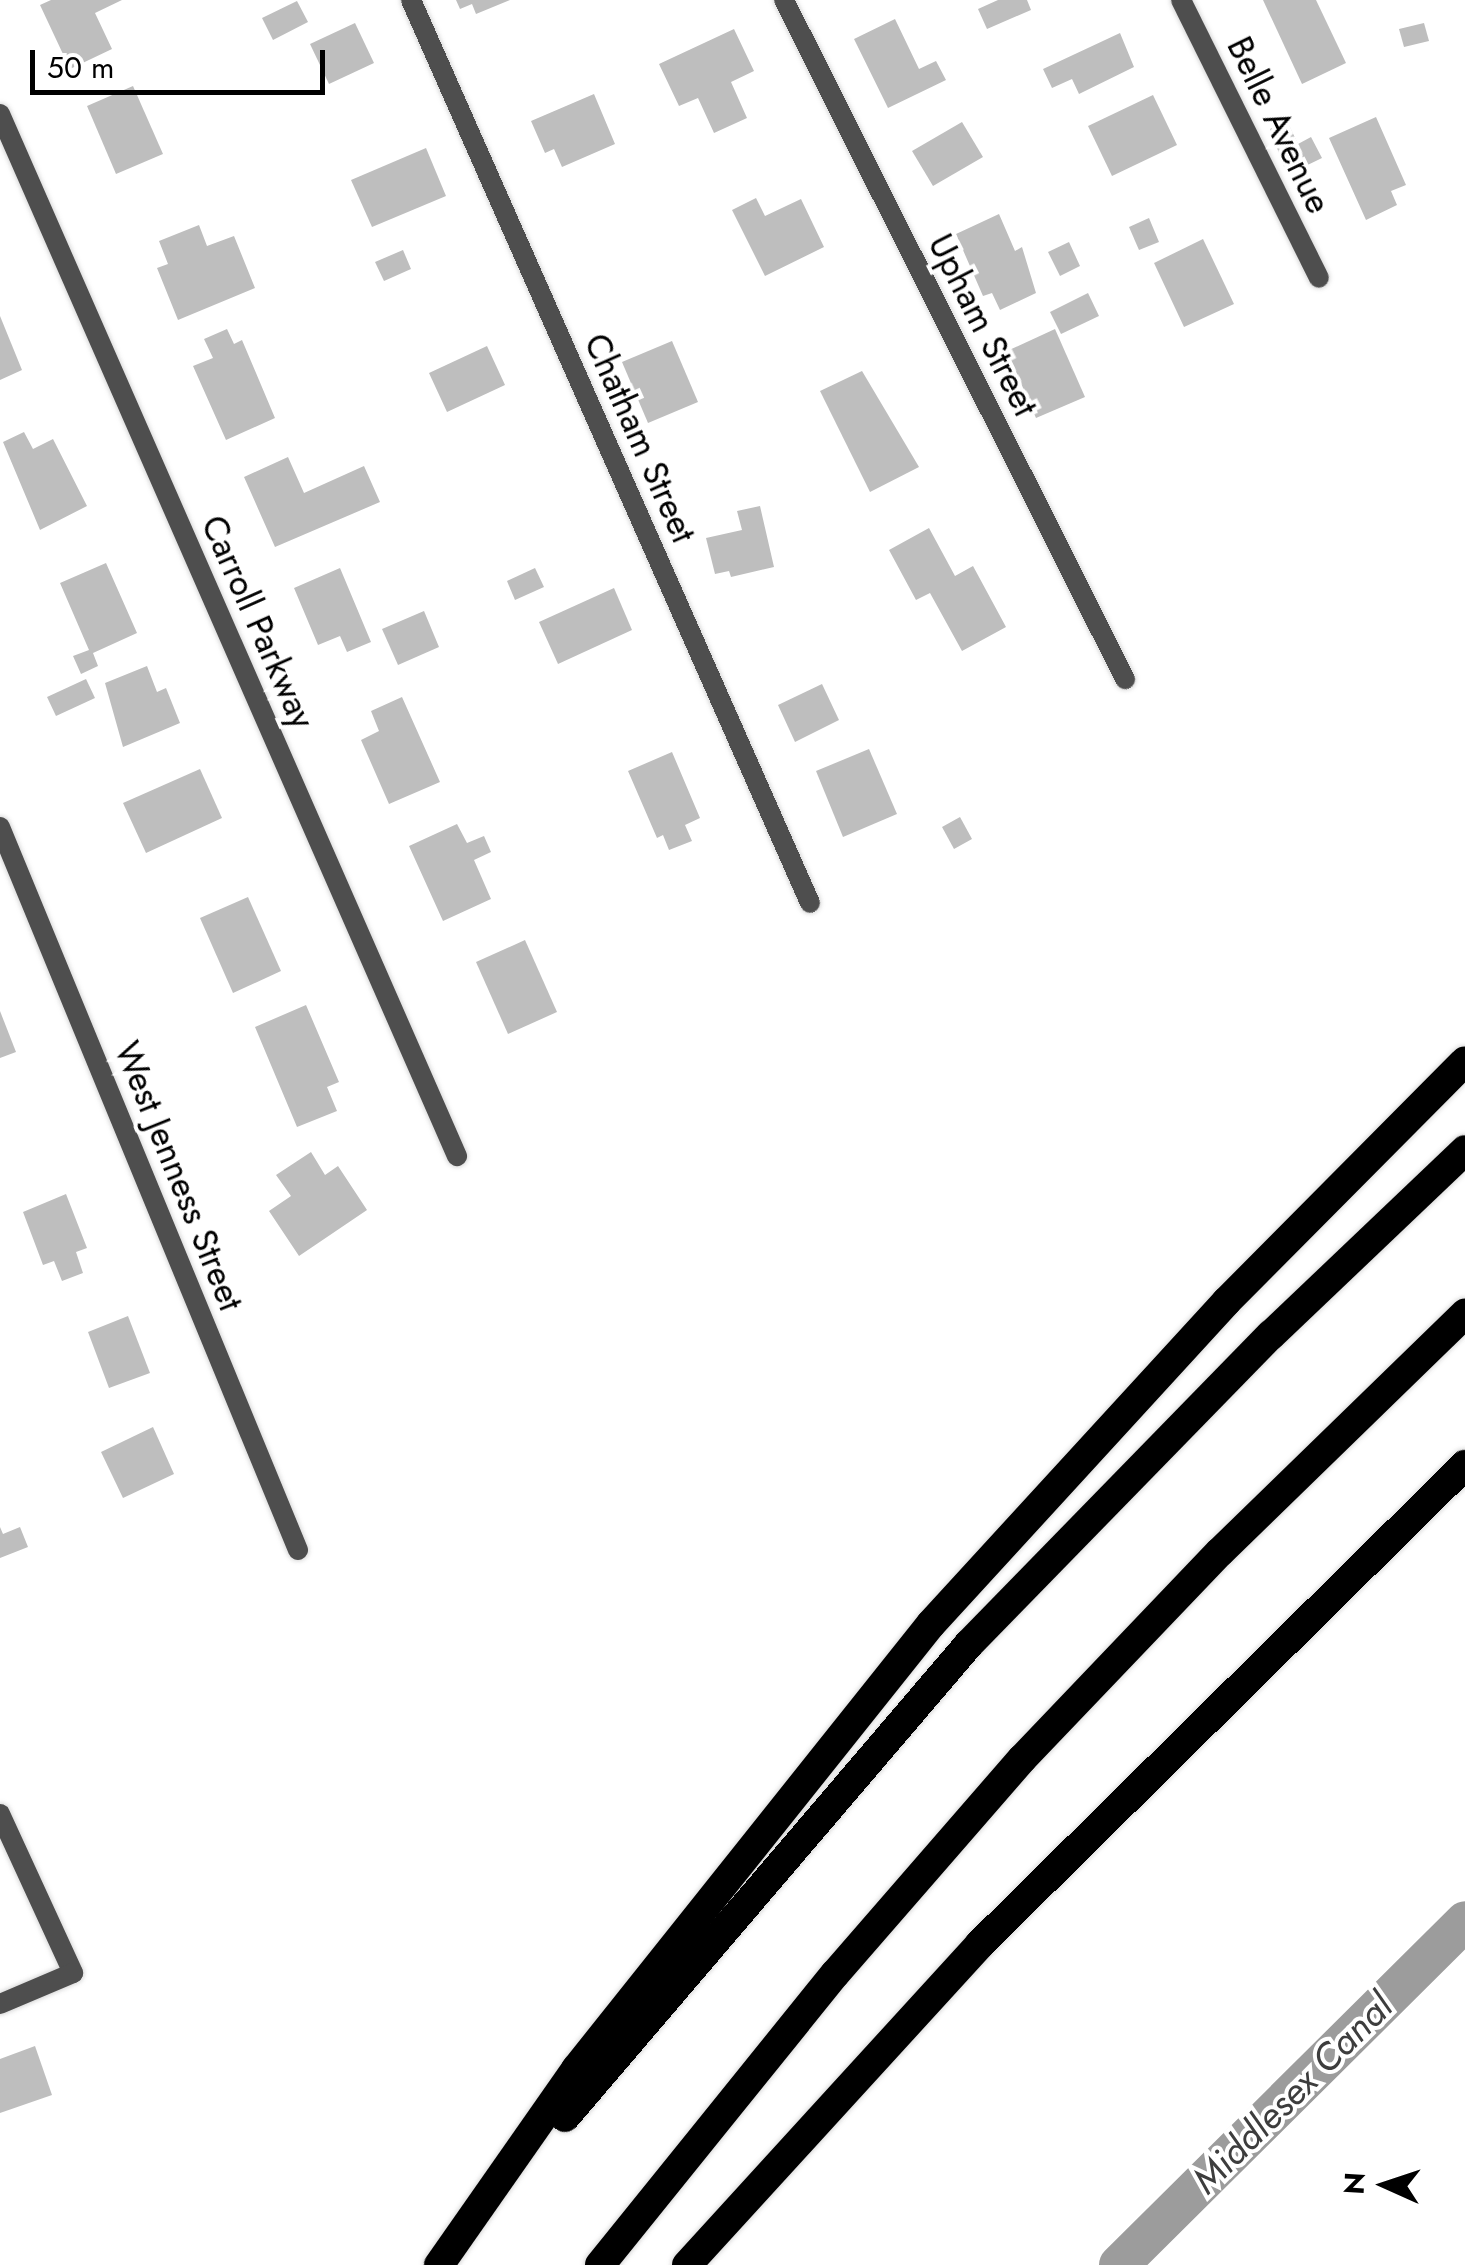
<!DOCTYPE html>
<style>
body{margin:0}
#map{position:relative;width:1465px;height:2265px;overflow:hidden;background:#fff;font-family:Jost,sans-serif}
div>[style]{position:absolute}
[style*='--x']{left:calc(var(--x)*1px);top:calc(var(--y)*1px);width:calc(var(--w)*1px);rotate:calc(var(--a)*1deg)}
.canal>*{height:40px;margin:-20px;padding:0 20px;transform-origin:20px;border-radius:20px;background:#9c9c9c}
.building>*{inset:0;background:#bebebe}
.roads{filter:drop-shadow(0 0 2px #dbdbdb) drop-shadow(0 0 2px #dbdbdb)}
.street>*{height:20px;margin:-10px;padding:0 10px;transform-origin:10px;border-radius:10px;background:#4e4e4e}
.highway>*{height:30px;margin:-15px;padding:0 15px;transform-origin:15px;border-radius:15px;background:#000}
span{translate:-50% -50%;white-space:nowrap;text-align:center;line-height:1.15;-webkit-text-stroke:8px #fff;paint-order:stroke}
.street-label{font-size:35px;color:#000}
.water-label{font-size:38px;color:#3d3d3d;font-style:italic}
.north{position:absolute;left:1335px;top:2135px;width:100px;height:100px;-webkit-text-stroke:8px #fff;paint-order:stroke;rotate:273deg;font-size:28px;font-weight:700;line-height:40px;text-align:center;color:#000}
.north::after{content:'';display:block;margin:auto;width:35px;height:45px;background:#000;clip-path:polygon(50% 0,100% 100%,50% 72%,0 100%)}
.scale{position:absolute;left:30px;top:50px;width:295px;height:45px;box-sizing:border-box;border:5px solid #000;border-top:0;padding-left:12px;font-size:30px;line-height:35px;white-space:nowrap;color:#000;-webkit-text-stroke:8px #fff;paint-order:stroke}
</style>
<div id="map">
<div class="canal">
<div style="--x:1119;--y:2265;--w:488;--a:-44.8"></div>
</div>
<div class="building">
<div style="clip-path:polygon(51px 0,122px 0,95px 13px,112px 49px,70px 69px,40px 5px)"></div>
<div style="clip-path:polygon(456px 0,510px 0,476px 14px,472px 4px,460px 9px)"></div>
<div style="clip-path:polygon(998px 0,1027px 0,1031px 10px,987px 29px,978px 9px)"></div>
<div style="clip-path:polygon(1263px 0,1316px 0,1346px 63px,1302px 84px)"></div>
<div style="clip-path:polygon(297px 1px,308px 22px,273px 40px,262px 18px)"></div>
<div style="clip-path:polygon(895px 19px,919px 69px,936px 61px,946px 80px,888px 108px,854px 39px)"></div>
<div style="clip-path:polygon(355px 23px,374px 63px,329px 84px,310px 44px)"></div>
<div style="clip-path:polygon(1424px 23px,1429px 41px,1404px 47px,1399px 29px)"></div>
<div style="clip-path:polygon(734px 29px,754px 71px,731px 82px,747px 118px,714px 133px,698px 98px,679px 106px,659px 64px)"></div>
<div style="clip-path:polygon(1120px 33px,1134px 67px,1079px 94px,1072px 79px,1052px 88px,1043px 69px)"></div>
<div style="clip-path:polygon(133px 86px,163px 154px,116px 174px,87px 106px)"></div>
<div style="clip-path:polygon(594px 94px,615px 144px,562px 167px,554px 149px,545px 153px,531px 121px)"></div>
<div style="clip-path:polygon(1153px 95px,1177px 145px,1112px 176px,1088px 126px)"></div>
<div style="clip-path:polygon(1376px 117px,1406px 185px,1391px 191px,1397px 205px,1366px 220px,1329px 138px)"></div>
<div style="clip-path:polygon(1287px 121px,1298px 144px,1311px 137px,1322px 158px,1287px 175px,1270px 129px)"></div>
<div style="clip-path:polygon(962px 122px,983px 157px,933px 186px,912px 151px)"></div>
<div style="clip-path:polygon(426px 148px,446px 196px,372px 227px,351px 180px)"></div>
<div style="clip-path:polygon(756px 198px,765px 216px,801px 199px,824px 247px,765px 276px,732px 210px)"></div>
<div style="clip-path:polygon(999px 214px,1015px 251px,1022px 247px,1036px 293px,1000px 310px,992px 293px,983px 296px,956px 234px)"></div>
<div style="clip-path:polygon(1149px 218px,1159px 242px,1139px 250px,1129px 227px)"></div>
<div style="clip-path:polygon(199px 225px,207px 246px,234px 236px,255px 288px,178px 320px,157px 268px,168px 264px,159px 241px)"></div>
<div style="clip-path:polygon(1203px 239px,1234px 304px,1184px 327px,1154px 263px)"></div>
<div style="clip-path:polygon(1069px 242px,1080px 266px,1060px 276px,1048px 252px)"></div>
<div style="clip-path:polygon(403px 250px,411px 269px,384px 281px,375px 262px)"></div>
<div style="clip-path:polygon(1088px 293px,1099px 316px,1061px 334px,1050px 312px)"></div>
<div style="clip-path:polygon(0 316px,22px 370px,0 380px)"></div>
<div style="clip-path:polygon(227px 329px,234px 344px,242px 340px,275px 418px,226px 440px,193px 366px,213px 358px,204px 339px)"></div>
<div style="clip-path:polygon(1055px 329px,1085px 397px,1036px 418px,1007px 351px)"></div>
<div style="clip-path:polygon(672px 341px,698px 402px,648px 423px,622px 362px)"></div>
<div style="clip-path:polygon(487px 346px,505px 385px,447px 412px,429px 373px)"></div>
<div style="clip-path:polygon(862px 371px,919px 467px,870px 492px,820px 391px)"></div>
<div style="clip-path:polygon(24px 432px,33px 449px,53px 439px,87px 506px,40px 530px,3px 442px)"></div>
<div style="clip-path:polygon(288px 457px,304px 493px,364px 466px,380px 502px,275px 547px,244px 477px)"></div>
<div style="clip-path:polygon(760px 506px,774px 567px,731px 577px,729px 571px,715px 574px,706px 538px,742px 530px,737px 511px)"></div>
<div style="clip-path:polygon(929px 528px,955px 576px,973px 566px,1006px 627px,962px 651px,930px 593px,916px 600px,889px 550px)"></div>
<div style="clip-path:polygon(106px 563px,137px 633px,93px 653px,98px 666px,81px 674px,73px 656px,89px 650px,60px 583px)"></div>
<div style="clip-path:polygon(340px 568px,371px 642px,347px 652px,340px 636px,318px 645px,294px 588px)"></div>
<div style="clip-path:polygon(535px 568px,544px 587px,515px 600px,507px 581px)"></div>
<div style="clip-path:polygon(614px 588px,632px 630px,558px 664px,539px 622px)"></div>
<div style="clip-path:polygon(424px 611px,439px 647px,398px 665px,382px 629px)"></div>
<div style="clip-path:polygon(147px 666px,157px 692px,166px 688px,180px 723px,123px 747px,105px 683px)"></div>
<div style="clip-path:polygon(86px 679px,95px 698px,56px 716px,47px 697px)"></div>
<div style="clip-path:polygon(822px 684px,839px 720px,795px 742px,778px 705px)"></div>
<div style="clip-path:polygon(402px 697px,440px 782px,389px 804px,361px 740px,379px 731px,371px 711px)"></div>
<div style="clip-path:polygon(869px 749px,897px 814px,843px 837px,816px 771px)"></div>
<div style="clip-path:polygon(672px 752px,700px 818px,685px 825px,692px 841px,669px 850px,663px 835px,657px 838px,628px 771px)"></div>
<div style="clip-path:polygon(200px 769px,222px 818px,146px 853px,123px 803px)"></div>
<div style="clip-path:polygon(960px 817px,972px 839px,954px 849px,942px 827px)"></div>
<div style="clip-path:polygon(457px 824px,467px 843px,484px 836px,491px 852px,474px 860px,491px 899px,443px 921px,409px 846px)"></div>
<div style="clip-path:polygon(248px 897px,281px 971px,233px 993px,200px 918px)"></div>
<div style="clip-path:polygon(525px 940px,557px 1012px,508px 1034px,476px 962px)"></div>
<div style="clip-path:polygon(306px 1005px,339px 1082px,327px 1087px,337px 1111px,297px 1127px,255px 1027px)"></div>
<div style="clip-path:polygon(0 1011px,16px 1052px,0 1058px)"></div>
<div style="clip-path:polygon(311px 1152px,325px 1175px,338px 1166px,367px 1210px,299px 1256px,269px 1211px,291px 1196px,276px 1175px)"></div>
<div style="clip-path:polygon(66px 1194px,87px 1248px,76px 1252px,83px 1273px,62px 1281px,54px 1261px,43px 1265px,23px 1212px)"></div>
<div style="clip-path:polygon(128px 1316px,150px 1373px,109px 1388px,88px 1332px)"></div>
<div style="clip-path:polygon(153px 1427px,174px 1474px,123px 1498px,101px 1452px)"></div>
<div style="clip-path:polygon(0 1527px,3px 1534px,20px 1527px,28px 1547px,0 1558px)"></div>
<div style="clip-path:polygon(35px 2046px,52px 2095px,0 2113px,0 2059px)"></div>
</div>
<div class="roads">
<div class="street">
<div style="--x:411;--y:0;--w:987;--a:66.16"></div>
<div style="--x:784;--y:0;--w:760;--a:63.33"></div>
<div style="--x:1181;--y:0;--w:310;--a:63.6"></div>
<div style="--x:0;--y:114;--w:1138;--a:66.32"></div>
<div style="--x:0;--y:827;--w:782;--a:67.6"></div>
<div style="--x:0;--y:1814;--w:175;--a:65.3"></div>
<div style="--x:73;--y:1973;--w:79;--a:157"></div>
</div>
<div class="highway">
<div style="--x:565;--y:2117;--w:622;--a:-49.5"></div>
<div style="--x:969;--y:1644;--w:432;--a:-45.7"></div>
<div style="--x:1271;--y:1335;--w:268;--a:-43.6"></div>
<div style="--x:439;--y:2265;--w:239;--a:-55"></div>
<div style="--x:576;--y:2069;--w:569;--a:-51.42"></div>
<div style="--x:931;--y:1624;--w:437;--a:-47.5"></div>
<div style="--x:1226;--y:1302;--w:339;--a:-45.2"></div>
<div style="--x:600;--y:2265;--w:374;--a:-51.1"></div>
<div style="--x:835;--y:1974;--w:285;--a:-49"></div>
<div style="--x:1022;--y:1759;--w:286;--a:-46.3"></div>
<div style="--x:1220;--y:1552;--w:342;--a:-44.2"></div>
<div style="--x:687;--y:2265;--w:435;--a:-47.6"></div>
<div style="--x:980;--y:1944;--w:682;--a:-44.64"></div>
</div>
</div>
<div class="street-label">
<span style="left:1279px;top:125px;rotate:64deg">Belle Avenue</span>
<span style="left:983px;top:325px;rotate:63deg">Upham Street</span>
<span style="left:640px;top:438px;rotate:66deg">Chatham Street</span>
<span style="left:258px;top:622px;rotate:66deg">Carroll Parkway</span>
<span style="left:179px;top:1176px;rotate:68deg">West Jenness Street</span>
</div>
<div class="water-label">
<span style="left:1292px;top:2093px;rotate:-45deg">Middlesex Canal</span>
</div>
<div class="north">N</div>
<div class="scale">50 m</div>
</div>
